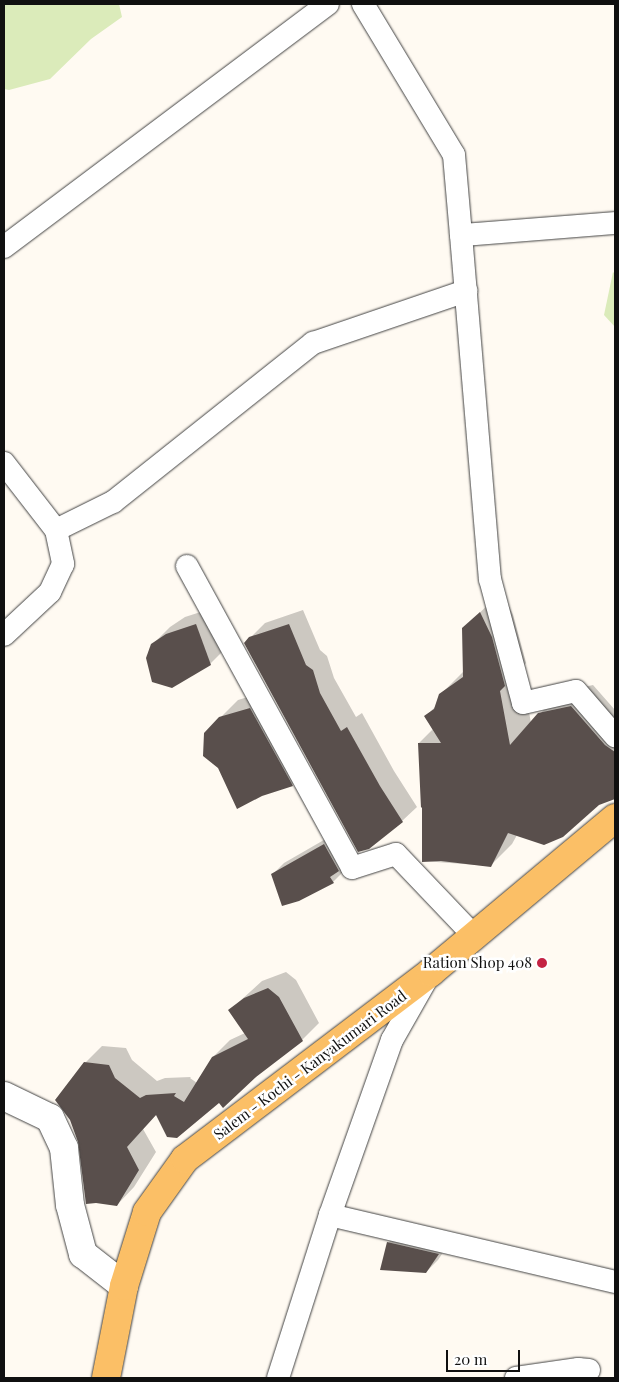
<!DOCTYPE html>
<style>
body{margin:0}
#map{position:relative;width:619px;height:1382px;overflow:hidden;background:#fffaf2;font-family:"Playfair Display",serif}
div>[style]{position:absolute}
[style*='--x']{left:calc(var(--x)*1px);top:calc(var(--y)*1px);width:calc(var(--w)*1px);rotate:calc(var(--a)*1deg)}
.green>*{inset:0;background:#dbebba}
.shadow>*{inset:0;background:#0003}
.building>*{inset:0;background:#594f4c}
.roads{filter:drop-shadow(0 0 1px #434343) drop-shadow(0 0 1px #434343)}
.minor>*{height:22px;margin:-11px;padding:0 11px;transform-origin:11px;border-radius:11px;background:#fff}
.tertiary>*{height:28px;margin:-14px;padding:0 14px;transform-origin:14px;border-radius:14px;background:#fff}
.primary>*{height:28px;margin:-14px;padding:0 14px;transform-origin:14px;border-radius:14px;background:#fbbf66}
.dots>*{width:14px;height:14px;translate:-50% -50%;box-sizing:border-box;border:2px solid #fff;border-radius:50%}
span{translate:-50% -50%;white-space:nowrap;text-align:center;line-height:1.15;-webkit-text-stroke:5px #fff;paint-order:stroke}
.poi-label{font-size:15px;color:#101010}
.right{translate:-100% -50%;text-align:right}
.street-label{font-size:15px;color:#101010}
.frame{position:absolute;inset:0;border:5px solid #101010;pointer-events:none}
.scale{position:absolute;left:446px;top:1350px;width:74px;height:22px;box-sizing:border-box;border:2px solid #101010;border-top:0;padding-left:6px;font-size:15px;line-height:18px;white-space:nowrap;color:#101010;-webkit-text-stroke:4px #fff;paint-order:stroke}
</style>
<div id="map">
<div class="green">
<div style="clip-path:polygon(4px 4px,119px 4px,122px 17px,91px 39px,50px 79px,9px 90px,4px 89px)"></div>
<div style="clip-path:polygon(613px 272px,615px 274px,615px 327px,604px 315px)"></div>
</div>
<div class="shadow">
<div style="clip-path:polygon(502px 591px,513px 615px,526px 663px,521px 669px,531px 723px,561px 692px,593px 685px,615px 710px,615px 797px,517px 835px,512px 844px,490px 866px,423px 861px,424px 804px,419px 743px,433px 729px,425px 717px,436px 706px,440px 695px,464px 671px,463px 629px)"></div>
<div style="clip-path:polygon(213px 608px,227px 647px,210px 664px,152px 645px,170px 627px,185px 617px)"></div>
<div style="clip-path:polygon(303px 610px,320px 650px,327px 656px,334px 678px,356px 717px,362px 713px,394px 771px,417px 807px,402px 821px,250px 638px,265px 623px)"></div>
<div style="clip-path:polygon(267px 691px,309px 768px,292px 785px,220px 718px,238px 700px)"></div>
<div style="clip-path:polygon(336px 833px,345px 870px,333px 882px,299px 900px,272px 875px,284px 863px)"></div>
<div style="clip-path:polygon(286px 972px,296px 980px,319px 1023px,302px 1040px,219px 1101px,157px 1114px,143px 1129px,156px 1152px,134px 1187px,117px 1205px,85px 1063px,102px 1046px,126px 1048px,132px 1060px,157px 1081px,165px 1078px,191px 1077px,190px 1078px,197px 1083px,213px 1057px,230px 1040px,245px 1033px,230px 1010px,262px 981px)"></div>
<div style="clip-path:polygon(400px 1231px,450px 1242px,438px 1260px,426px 1272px,388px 1243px)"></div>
</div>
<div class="building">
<div style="clip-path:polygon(480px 612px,492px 637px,505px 686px,500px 691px,510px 745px,538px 713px,571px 706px,605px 745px,615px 752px,615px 799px,599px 805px,563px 837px,544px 845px,508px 833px,491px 867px,441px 861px,422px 862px,422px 807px,421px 808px,418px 743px,441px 743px,424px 716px,434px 709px,439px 694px,463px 677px,462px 628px)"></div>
<div style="clip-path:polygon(196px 624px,211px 665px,172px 688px,152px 682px,146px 658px,151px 644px,166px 634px)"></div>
<div style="clip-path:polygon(289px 624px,306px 665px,313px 670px,320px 693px,341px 731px,347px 727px,380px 786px,403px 822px,369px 849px,358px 852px,244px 643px,249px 637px)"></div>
<div style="clip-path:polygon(250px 708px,293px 786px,262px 796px,237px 809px,218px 768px,203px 756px,204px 733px,219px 717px)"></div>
<div style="clip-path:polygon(324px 844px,339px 871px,330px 877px,334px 883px,299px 901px,282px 906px,271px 874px)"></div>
<div style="clip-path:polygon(268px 988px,279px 997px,303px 1041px,256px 1077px,223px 1108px,219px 1103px,177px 1138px,167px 1137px,156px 1115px,127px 1147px,139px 1170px,117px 1206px,96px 1203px,86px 1204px,78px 1142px,70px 1120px,55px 1100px,84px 1062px,109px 1065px,115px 1078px,140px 1098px,146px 1095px,176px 1093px,174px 1096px,184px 1102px,212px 1057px,248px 1039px,228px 1010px,244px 998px)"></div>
<div style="clip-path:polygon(387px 1242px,439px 1254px,426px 1273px,380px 1270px)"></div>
</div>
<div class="roads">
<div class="minor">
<div style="--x:363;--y:4;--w:176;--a:58.9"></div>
<div style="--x:454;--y:155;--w:80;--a:85"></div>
<div style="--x:615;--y:223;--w:154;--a:175.5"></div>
<div style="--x:461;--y:235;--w:345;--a:85.2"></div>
<div style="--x:490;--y:579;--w:128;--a:75.1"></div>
<div style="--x:523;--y:703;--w:54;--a:-12.8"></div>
<div style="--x:576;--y:691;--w:60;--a:49.1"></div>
<div style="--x:4;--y:247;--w:405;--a:-36.9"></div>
<div style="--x:4;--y:463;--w:85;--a:52.2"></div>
<div style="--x:56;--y:530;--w:35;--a:78"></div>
<div style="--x:63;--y:564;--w:31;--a:115"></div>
<div style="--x:50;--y:592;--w:63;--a:136.9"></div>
<div style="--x:56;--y:530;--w:64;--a:-26.2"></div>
<div style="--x:113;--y:502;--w:256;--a:-38.5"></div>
<div style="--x:313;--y:343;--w:162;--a:-18.8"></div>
<div style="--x:187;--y:566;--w:344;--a:61.3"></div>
<div style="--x:352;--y:868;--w:46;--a:-17.7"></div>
<div style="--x:396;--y:854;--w:115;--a:46.4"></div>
<div style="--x:330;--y:1215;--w:293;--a:13.2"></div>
<div style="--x:278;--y:1378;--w:171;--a:-72.3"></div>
<div style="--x:330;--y:1215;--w:186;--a:-70.5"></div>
<div style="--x:392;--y:1040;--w:75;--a:-60.4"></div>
<div style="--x:516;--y:1378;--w:63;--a:-8.3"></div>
<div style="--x:578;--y:1369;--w:11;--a:5"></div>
</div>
<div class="tertiary">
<div style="--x:4;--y:1096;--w:51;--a:25.6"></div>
<div style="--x:50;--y:1118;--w:33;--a:65"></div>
<div style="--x:64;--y:1148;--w:57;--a:84"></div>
<div style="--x:70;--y:1205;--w:51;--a:75.1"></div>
<div style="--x:83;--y:1254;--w:52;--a:38"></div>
</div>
<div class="primary">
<div style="--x:106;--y:1378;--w:94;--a:-78.9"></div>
<div style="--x:124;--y:1286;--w:77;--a:-72.7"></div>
<div style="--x:147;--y:1212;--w:65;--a:-54.4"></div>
<div style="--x:185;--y:1159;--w:309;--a:-37.2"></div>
<div style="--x:431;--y:972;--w:240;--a:-39.9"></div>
</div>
</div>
<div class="dots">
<div style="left:542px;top:963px;background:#c42344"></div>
</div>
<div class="poi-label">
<span class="right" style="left:532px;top:963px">Ration Shop 408</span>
</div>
<div class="street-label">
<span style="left:310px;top:1065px;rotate:-37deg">Salem - Kochi - Kanyakumari Road</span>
</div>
<div class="frame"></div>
<div class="scale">20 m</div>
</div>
